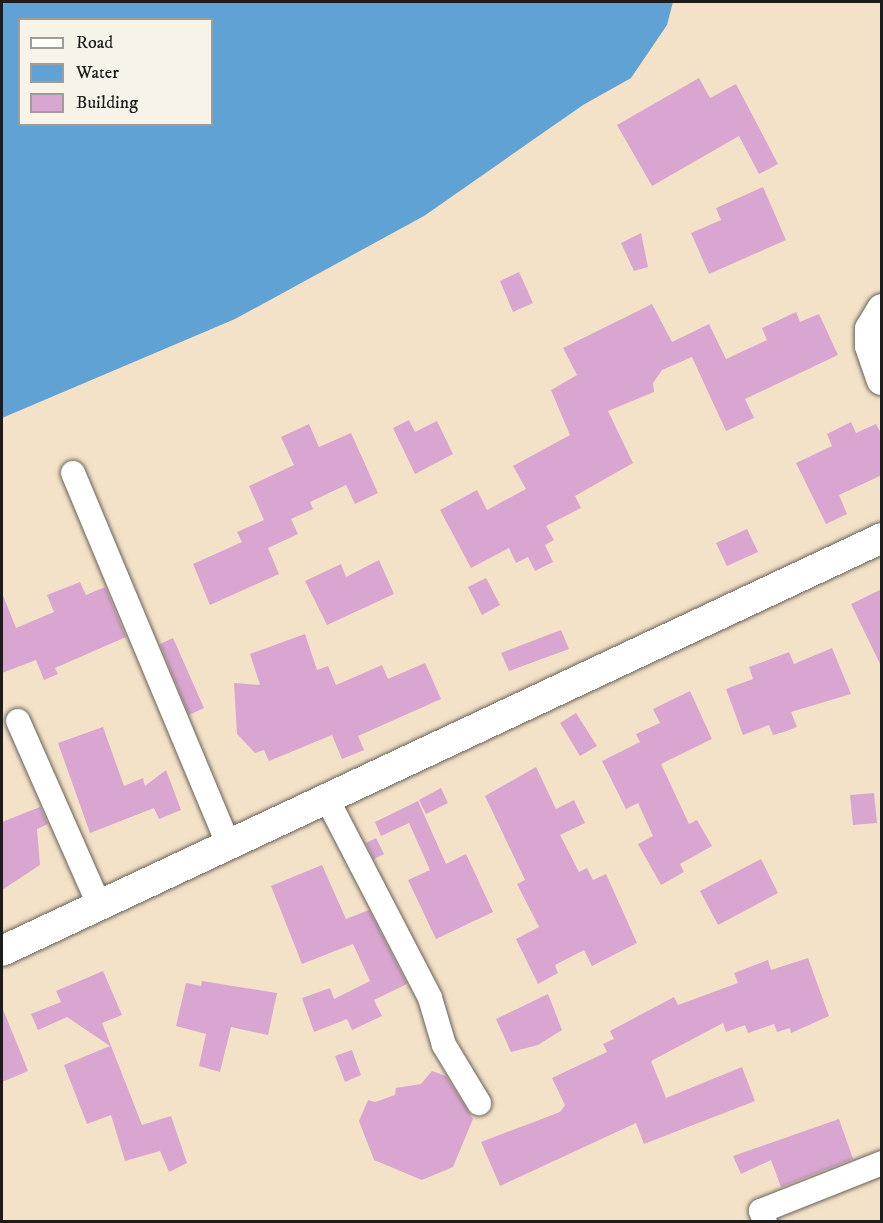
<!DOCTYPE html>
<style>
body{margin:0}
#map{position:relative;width:883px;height:1223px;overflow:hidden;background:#f4e2c8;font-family:"IM FELL DW Pica",serif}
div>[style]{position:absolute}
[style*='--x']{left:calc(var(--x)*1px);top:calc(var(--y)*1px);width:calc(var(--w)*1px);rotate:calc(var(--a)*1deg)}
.water>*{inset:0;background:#61a2d4}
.building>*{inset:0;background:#d9a6d2}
.roads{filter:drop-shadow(0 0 2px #686158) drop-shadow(0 0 2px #686158)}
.minor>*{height:24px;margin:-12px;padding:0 12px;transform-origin:12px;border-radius:12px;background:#fff}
.major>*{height:30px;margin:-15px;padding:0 15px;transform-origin:15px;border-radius:15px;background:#fff}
span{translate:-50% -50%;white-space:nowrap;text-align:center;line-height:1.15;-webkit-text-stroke:6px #f7f3e8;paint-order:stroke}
.frame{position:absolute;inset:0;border:3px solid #1c1c1c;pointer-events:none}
.legend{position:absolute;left:18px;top:18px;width:195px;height:108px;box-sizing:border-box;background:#f7f3e8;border:2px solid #9f9d96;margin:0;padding:8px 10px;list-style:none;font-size:18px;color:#1c1c1c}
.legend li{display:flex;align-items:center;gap:12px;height:30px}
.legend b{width:30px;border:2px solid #9f9d96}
</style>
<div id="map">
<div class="water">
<div style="clip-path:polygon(evenodd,2px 2px,673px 2px,667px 25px,631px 78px,583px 105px,424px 216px,235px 319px,2px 418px,2px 2px,20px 20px,212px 20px,212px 124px,20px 124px,20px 20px)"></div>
</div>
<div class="building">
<div style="clip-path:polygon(699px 78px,710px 98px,736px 84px,778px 164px,759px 174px,739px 136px,652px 186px,617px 125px)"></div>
<div style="clip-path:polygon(763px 187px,786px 240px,709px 274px,691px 233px,721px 220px,716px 208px)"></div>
<div style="clip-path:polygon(641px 233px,648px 267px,634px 271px,621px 243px)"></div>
<div style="clip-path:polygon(519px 272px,533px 303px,513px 312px,500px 281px)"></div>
<div style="clip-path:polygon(652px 304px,672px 342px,709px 324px,726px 359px,767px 340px,762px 328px,796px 312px,800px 322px,819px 314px,838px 355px,745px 399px,754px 418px,726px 431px,692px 357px,662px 370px,653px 383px,654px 392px,608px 411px,633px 463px,575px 496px,581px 508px,546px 526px,554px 540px,545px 545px,553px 562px,535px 571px,528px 557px,516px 563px,509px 548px,471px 568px,440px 510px,477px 490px,487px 510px,526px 489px,513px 466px,570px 435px,551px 390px,577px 375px,563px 348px)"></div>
<div style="clip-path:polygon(409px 420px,415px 432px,437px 421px,453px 454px,415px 474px,393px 428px)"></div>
<div style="clip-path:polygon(851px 422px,856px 433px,876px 424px,882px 435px,882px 475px,839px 495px,847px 514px,826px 524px,796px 463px,832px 446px,827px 434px)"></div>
<div style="clip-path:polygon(309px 424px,319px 447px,351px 433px,378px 493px,355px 504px,346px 485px,310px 502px,313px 509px,291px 519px,298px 534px,268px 548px,279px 574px,210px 605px,193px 564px,242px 542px,237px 532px,264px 520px,249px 486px,294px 465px,281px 437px)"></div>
<div style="clip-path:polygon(747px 529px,758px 552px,727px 566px,716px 543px)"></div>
<div style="clip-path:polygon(379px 560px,394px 594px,327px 625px,305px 581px,341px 564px,346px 577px)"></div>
<div style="clip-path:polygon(486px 578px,500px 605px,482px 615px,468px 587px)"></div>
<div style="clip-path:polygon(80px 582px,86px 595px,105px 587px,126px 637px,55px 668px,58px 674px,44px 680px,36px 660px,2px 673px,2px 593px,16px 628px,54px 612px,47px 595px)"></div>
<div style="clip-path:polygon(882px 589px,882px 668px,851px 604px)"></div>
<div style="clip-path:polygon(561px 630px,569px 649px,509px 671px,501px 653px)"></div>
<div style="clip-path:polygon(305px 634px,317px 670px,328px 666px,336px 685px,382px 665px,388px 679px,425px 663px,441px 699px,358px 736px,364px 750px,342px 759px,332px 735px,269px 761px,264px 750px,255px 753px,237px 734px,234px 683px,260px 685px,250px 654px)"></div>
<div style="clip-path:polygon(173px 638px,204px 708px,189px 715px,160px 644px)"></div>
<div style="clip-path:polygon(832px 648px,851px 694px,791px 712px,797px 727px,784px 732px,773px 735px,769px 725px,743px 735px,726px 689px,753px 679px,749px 667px,789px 652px,794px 664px)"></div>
<div style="clip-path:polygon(690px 691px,712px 739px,661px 764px,689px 824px,697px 820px,712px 846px,680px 864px,684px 872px,661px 885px,638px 844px,653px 836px,638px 803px,626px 809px,602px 761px,640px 742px,636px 734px,660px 723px,653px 709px)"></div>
<div style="clip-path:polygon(576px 713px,597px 746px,580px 756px,560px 723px)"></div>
<div style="clip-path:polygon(103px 727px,124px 786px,143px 778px,145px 786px,166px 770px,181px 810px,159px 819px,154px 808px,90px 833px,58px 743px)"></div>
<div style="clip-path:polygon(536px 767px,556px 809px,574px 800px,585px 823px,560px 835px,579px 872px,587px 868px,593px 880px,606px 874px,637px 943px,592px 966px,584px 950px,555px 965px,558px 973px,538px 984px,516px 939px,539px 927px,517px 884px,525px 880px,485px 796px)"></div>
<div style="clip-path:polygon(441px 788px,448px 803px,426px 814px,419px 800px)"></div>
<div style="clip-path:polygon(874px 793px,877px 823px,853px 825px,850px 795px)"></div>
<div style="clip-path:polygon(418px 801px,446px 864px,466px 854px,493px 912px,436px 939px,408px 880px,430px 870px,409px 823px,381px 836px,375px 822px)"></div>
<div style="clip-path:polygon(40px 807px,48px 824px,37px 829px,40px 865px,2px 890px,2px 822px)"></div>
<div style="clip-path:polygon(376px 838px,384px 854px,374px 859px,366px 843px)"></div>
<div style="clip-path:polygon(761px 859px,778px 893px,718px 925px,700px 891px)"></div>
<div style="clip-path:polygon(322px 865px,346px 919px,369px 910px,407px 984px,374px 1000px,382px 1016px,352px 1030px,347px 1019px,314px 1032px,302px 998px,330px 988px,334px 999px,370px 981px,353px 944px,302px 964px,271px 886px)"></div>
<div style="clip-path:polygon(808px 958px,829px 1016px,791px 1033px,790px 1028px,777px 1032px,774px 1024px,748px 1033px,745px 1025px,726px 1032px,723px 1023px,651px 1061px,666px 1098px,742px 1067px,755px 1101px,644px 1144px,636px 1123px,500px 1186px,481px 1142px,560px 1112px,565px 1105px,552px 1078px,607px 1052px,603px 1044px,614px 1039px,610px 1031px,674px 997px,678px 1005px,738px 983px,734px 973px,768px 960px,771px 970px)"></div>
<div style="clip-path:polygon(103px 971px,122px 1015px,102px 1023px,142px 1125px,171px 1116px,187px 1163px,169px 1172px,160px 1151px,125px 1161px,111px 1115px,87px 1124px,64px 1065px,110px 1046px,67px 1017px,38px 1030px,31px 1014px,61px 1002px,56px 991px)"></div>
<div style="clip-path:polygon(202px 981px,277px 993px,268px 1035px,231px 1027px,220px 1072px,199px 1066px,206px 1034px,176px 1026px,186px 983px,201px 986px)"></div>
<div style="clip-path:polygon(548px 994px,562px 1030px,538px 1045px,511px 1052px,496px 1019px)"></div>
<div style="clip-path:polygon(2px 1007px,28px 1071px,2px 1082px)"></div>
<div style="clip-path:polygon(352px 1050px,361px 1075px,345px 1082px,335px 1056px)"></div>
<div style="clip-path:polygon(432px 1071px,446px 1076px,473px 1119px,453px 1167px,422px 1180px,374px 1160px,359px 1121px,368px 1100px,375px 1102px,395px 1095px,396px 1088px,421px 1084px)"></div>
<div style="clip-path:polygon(839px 1119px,853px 1159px,781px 1187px,771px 1160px,741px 1174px,733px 1156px)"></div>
</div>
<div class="roads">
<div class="minor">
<div style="--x:73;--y:473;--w:400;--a:67.3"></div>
<div style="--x:18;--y:721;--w:201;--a:66.2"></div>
<div style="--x:326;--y:797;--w:226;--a:62.6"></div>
<div style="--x:430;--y:998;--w:49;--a:73.4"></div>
<div style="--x:444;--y:1045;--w:68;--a:58.9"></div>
<div style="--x:765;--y:1222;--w:12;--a:-110"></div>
<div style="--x:761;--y:1211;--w:130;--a:-21.6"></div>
</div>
<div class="major">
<div style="--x:882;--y:309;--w:23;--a:121"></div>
<div style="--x:870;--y:329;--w:17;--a:90"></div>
<div style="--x:870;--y:346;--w:36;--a:71"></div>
<div style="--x:2;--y:951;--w:972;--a:-25.14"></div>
</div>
</div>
<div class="frame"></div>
<ul class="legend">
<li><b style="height:8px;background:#fff"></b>Road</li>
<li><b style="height:16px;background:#61a2d4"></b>Water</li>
<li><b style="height:16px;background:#d9a6d2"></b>Building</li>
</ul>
</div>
